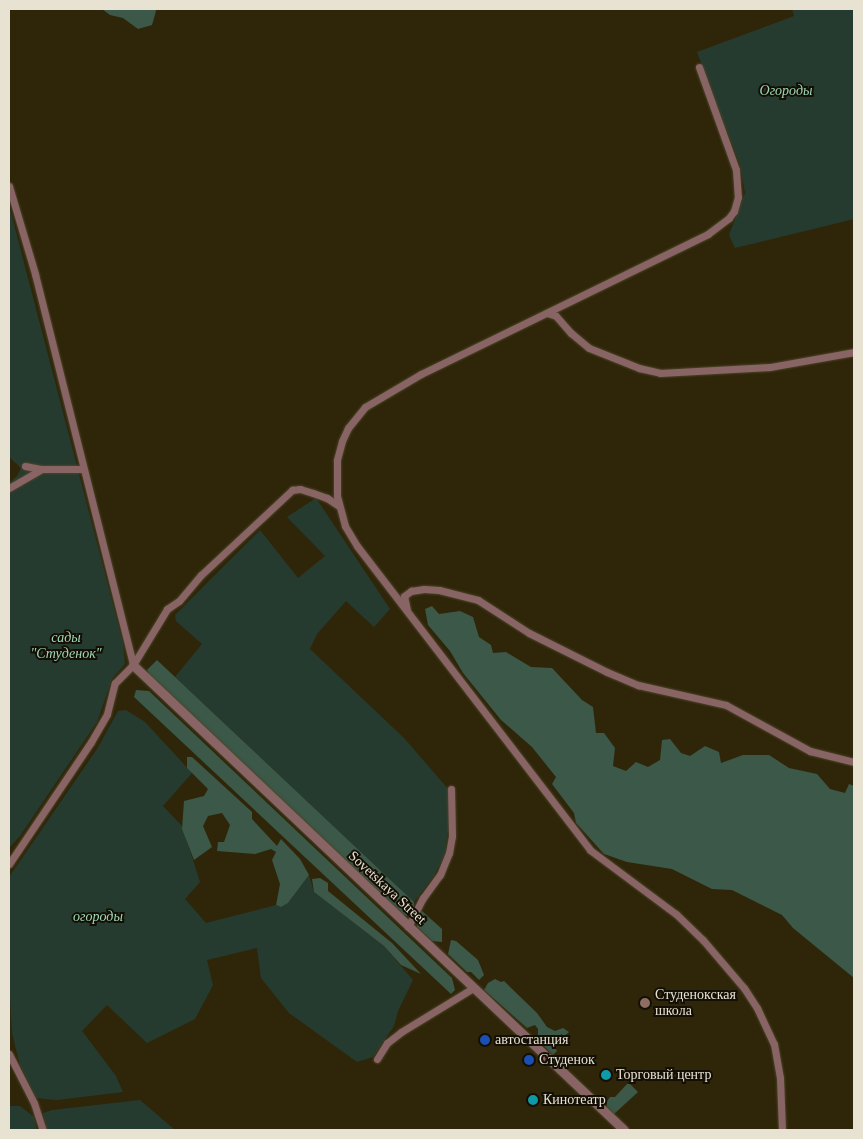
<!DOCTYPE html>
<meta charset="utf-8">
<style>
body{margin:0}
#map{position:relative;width:863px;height:1139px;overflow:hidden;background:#2f2609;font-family:"Times New Roman",serif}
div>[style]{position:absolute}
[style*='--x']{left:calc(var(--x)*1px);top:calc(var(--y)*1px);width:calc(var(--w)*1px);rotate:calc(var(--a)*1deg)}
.green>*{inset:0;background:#263b2f}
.forest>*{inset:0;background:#3b5848}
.roads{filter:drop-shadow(0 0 1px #4d4429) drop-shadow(0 0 1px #4d4429)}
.minor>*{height:7px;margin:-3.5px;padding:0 3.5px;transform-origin:3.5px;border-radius:3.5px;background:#886465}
.tertiary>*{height:9px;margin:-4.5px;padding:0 4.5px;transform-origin:4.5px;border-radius:4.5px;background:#886465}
.dots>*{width:14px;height:14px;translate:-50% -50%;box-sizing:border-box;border:2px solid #130f05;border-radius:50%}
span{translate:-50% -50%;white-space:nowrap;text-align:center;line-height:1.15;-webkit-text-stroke:4px #130f05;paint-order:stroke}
.park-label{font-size:14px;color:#9fd8b8;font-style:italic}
.street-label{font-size:14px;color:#e8e2d2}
.poi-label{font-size:14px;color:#e8e2d2}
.left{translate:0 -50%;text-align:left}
.frame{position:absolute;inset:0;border:10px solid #e8e2d2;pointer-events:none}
</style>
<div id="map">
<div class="green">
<div style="clip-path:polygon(792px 9px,854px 9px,854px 219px,735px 248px,729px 235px,745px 193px,740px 165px,697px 52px,794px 16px)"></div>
<div style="clip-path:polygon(9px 205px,123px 643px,125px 664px,112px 679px,97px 722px,20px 836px,9px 848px,9px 483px,17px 476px,21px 468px,9px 457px)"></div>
<div style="clip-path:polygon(316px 498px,390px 609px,374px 627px,346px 601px,317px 634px,310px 649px,404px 738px,449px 790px,449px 822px,445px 854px,434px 876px,414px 902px,175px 677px,202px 644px,176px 621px,175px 615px,260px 530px,298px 578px,325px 556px,287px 517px)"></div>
<div style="clip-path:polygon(126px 710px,145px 722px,192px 773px,163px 806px,182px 826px,200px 882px,185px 899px,206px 923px,276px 905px,281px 907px,288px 903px,309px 875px,314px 892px,384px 946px,413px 980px,398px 1011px,394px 1026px,373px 1057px,357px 1062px,289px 1013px,261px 978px,257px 948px,207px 960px,213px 985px,195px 1019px,147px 1043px,107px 1005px,82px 1031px,116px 1076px,123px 1092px,57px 1100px,36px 1098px,20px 1065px,12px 1033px,9px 981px,9px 877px,97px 749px,118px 711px)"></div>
<div style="clip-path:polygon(140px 1100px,175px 1130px,47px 1130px,43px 1113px,52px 1110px)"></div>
<div style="clip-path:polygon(9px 1106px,20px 1106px,34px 1117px,37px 1130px,9px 1130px)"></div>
</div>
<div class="forest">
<div style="clip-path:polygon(102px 9px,155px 9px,156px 11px,152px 25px,138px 29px,123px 18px,110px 15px)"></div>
<div style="clip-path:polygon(432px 606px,439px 614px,460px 611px,473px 617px,479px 637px,491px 645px,493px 653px,506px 652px,531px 667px,552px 668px,582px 700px,593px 707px,596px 733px,604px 733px,615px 748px,613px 766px,626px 771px,636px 762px,648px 767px,660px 760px,662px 740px,670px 739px,681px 753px,690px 756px,705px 746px,719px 752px,721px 763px,743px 755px,769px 755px,789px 768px,817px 774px,830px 789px,845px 793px,849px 784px,854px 786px,854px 978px,793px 928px,782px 915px,732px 890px,712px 889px,672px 869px,627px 862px,604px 854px,576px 823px,574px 813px,552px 784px,556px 777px,532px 747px,501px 720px,463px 673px,450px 651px,428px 625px,425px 609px)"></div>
<div style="clip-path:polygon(157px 660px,414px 902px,414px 907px,407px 916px,401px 914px,150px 676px,147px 670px)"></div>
<div style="clip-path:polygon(136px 690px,149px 691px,452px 978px,455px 990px,451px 994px,134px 697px)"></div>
<div style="clip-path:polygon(187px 757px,192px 757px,252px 812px,252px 819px,277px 846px,281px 839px,300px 859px,309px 875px,288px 903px,281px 907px,276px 905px,280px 884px,272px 860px,276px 852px,271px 849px,255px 854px,217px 851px,218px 842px,224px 842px,230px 825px,222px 813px,208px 816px,203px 826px,212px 847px,194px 860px,182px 829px,184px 801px,204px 796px,208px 789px,187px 768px)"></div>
<div style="clip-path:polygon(320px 878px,328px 883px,328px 891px,392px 943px,421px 974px,401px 965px,384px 946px,314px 892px,312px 879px)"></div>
<div style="clip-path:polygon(422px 911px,442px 929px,442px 942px,432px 941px,417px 927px,418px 913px)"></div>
<div style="clip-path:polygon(451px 940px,456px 941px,478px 960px,484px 975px,479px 980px,471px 972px,467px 972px,448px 954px)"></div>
<div style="clip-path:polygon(495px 979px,501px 982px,504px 981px,537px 1013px,547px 1027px,555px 1031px,563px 1028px,569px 1032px,554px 1045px,557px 1051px,553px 1055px,538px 1040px,538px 1029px,535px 1025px,527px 1028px,484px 990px,488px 983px)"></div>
<div style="clip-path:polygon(627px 1084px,630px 1084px,638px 1092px,614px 1114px,607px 1108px,607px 1101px,610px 1097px,615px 1097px)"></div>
</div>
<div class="roads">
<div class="minor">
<div style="--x:699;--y:67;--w:109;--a:70.2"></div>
<div style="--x:736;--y:170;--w:27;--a:86"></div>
<div style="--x:738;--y:197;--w:15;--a:106"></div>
<div style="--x:734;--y:211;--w:9;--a:126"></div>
<div style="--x:729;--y:218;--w:26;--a:143"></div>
<div style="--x:708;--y:234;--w:319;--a:154"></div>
<div style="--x:421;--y:374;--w:65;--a:149.5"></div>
<div style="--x:365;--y:407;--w:27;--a:129"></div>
<div style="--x:348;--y:428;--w:14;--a:115"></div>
<div style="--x:342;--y:441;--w:20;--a:105"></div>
<div style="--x:337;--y:460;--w:36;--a:90"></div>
<div style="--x:337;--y:496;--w:31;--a:75"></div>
<div style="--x:345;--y:526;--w:23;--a:59"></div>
<div style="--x:357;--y:546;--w:383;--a:52.5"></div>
<div style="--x:590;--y:850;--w:107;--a:36.7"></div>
<div style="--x:676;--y:914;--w:37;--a:44"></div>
<div style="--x:703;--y:940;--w:63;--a:49.5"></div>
<div style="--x:744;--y:988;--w:24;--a:57"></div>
<div style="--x:757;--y:1008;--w:40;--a:65"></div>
<div style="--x:774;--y:1044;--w:35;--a:80"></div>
<div style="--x:780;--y:1078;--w:52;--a:87.8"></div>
<div style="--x:9;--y:186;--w:92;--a:73.5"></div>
<div style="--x:35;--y:274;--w:403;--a:75.9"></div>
<div style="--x:547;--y:313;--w:9;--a:18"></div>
<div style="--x:556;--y:316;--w:23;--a:49"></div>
<div style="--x:571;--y:333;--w:23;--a:40"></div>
<div style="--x:589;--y:348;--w:54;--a:21.8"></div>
<div style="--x:639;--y:368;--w:22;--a:13"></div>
<div style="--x:660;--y:373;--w:110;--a:-3.1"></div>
<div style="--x:770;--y:367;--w:85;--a:-10.1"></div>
<div style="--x:25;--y:466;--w:16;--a:11"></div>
<div style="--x:9;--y:488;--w:38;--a:-30"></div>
<div style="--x:42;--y:469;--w:41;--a:0"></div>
<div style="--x:407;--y:610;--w:14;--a:-102"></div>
<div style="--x:404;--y:596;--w:9;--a:-36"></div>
<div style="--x:411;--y:591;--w:13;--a:-9"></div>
<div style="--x:424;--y:589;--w:15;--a:4"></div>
<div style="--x:439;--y:590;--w:40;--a:14.4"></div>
<div style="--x:478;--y:600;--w:61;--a:32.9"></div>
<div style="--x:529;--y:633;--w:87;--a:26.6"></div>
<div style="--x:607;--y:672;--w:34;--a:23"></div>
<div style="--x:638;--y:685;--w:90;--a:12.8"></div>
<div style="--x:726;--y:705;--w:96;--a:28.7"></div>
<div style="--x:810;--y:751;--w:45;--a:14"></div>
<div style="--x:9;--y:864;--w:147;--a:-56.1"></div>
<div style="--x:91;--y:742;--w:32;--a:-60"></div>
<div style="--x:107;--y:714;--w:32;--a:-76"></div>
<div style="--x:115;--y:683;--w:25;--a:-45"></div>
<div style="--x:133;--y:665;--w:66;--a:-58.7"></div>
<div style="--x:167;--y:609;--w:14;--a:-34"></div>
<div style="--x:179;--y:601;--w:34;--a:-50"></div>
<div style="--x:201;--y:575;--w:125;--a:-43"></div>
<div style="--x:292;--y:490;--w:8;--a:-7"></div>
<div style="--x:300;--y:489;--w:14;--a:17"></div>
<div style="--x:313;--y:493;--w:15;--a:20"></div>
<div style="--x:327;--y:498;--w:14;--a:34"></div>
<div style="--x:408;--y:927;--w:33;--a:-63"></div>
<div style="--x:423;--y:898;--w:29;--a:-54"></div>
<div style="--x:440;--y:875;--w:24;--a:-68"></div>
<div style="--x:449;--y:853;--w:17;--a:-80"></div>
<div style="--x:452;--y:836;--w:47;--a:-91.2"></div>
<div style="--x:9;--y:1054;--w:55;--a:63"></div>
<div style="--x:34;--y:1103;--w:28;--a:72"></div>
<div style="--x:377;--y:1059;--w:19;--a:-58"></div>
<div style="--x:387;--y:1043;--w:18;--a:-38"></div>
<div style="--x:401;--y:1032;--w:84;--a:-31.4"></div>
</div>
<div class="tertiary">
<div style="--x:133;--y:665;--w:676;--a:43.44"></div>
</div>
</div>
<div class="dots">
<div style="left:645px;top:1003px;background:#8d6e63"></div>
<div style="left:485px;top:1040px;background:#1a4fb4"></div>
<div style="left:529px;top:1060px;background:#1a4fb4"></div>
<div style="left:606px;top:1075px;background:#0f9aa8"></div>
<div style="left:533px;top:1100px;background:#0f9aa8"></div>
</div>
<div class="park-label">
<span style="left:786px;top:91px">Огороды</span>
<span style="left:66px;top:646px">сады<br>"Студенок"</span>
<span style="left:98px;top:917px">огороды</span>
</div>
<div class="street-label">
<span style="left:387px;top:888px;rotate:43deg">Sovetskaya Street</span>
</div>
<div class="poi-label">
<span class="left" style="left:655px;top:1003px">Студенокская<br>школа</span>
<span class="left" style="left:495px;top:1040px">автостанция</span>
<span class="left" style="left:539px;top:1060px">Студенок</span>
<span class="left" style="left:616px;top:1075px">Торговый центр</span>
<span class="left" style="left:543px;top:1100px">Кинотеатр</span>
</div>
<div class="frame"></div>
</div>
